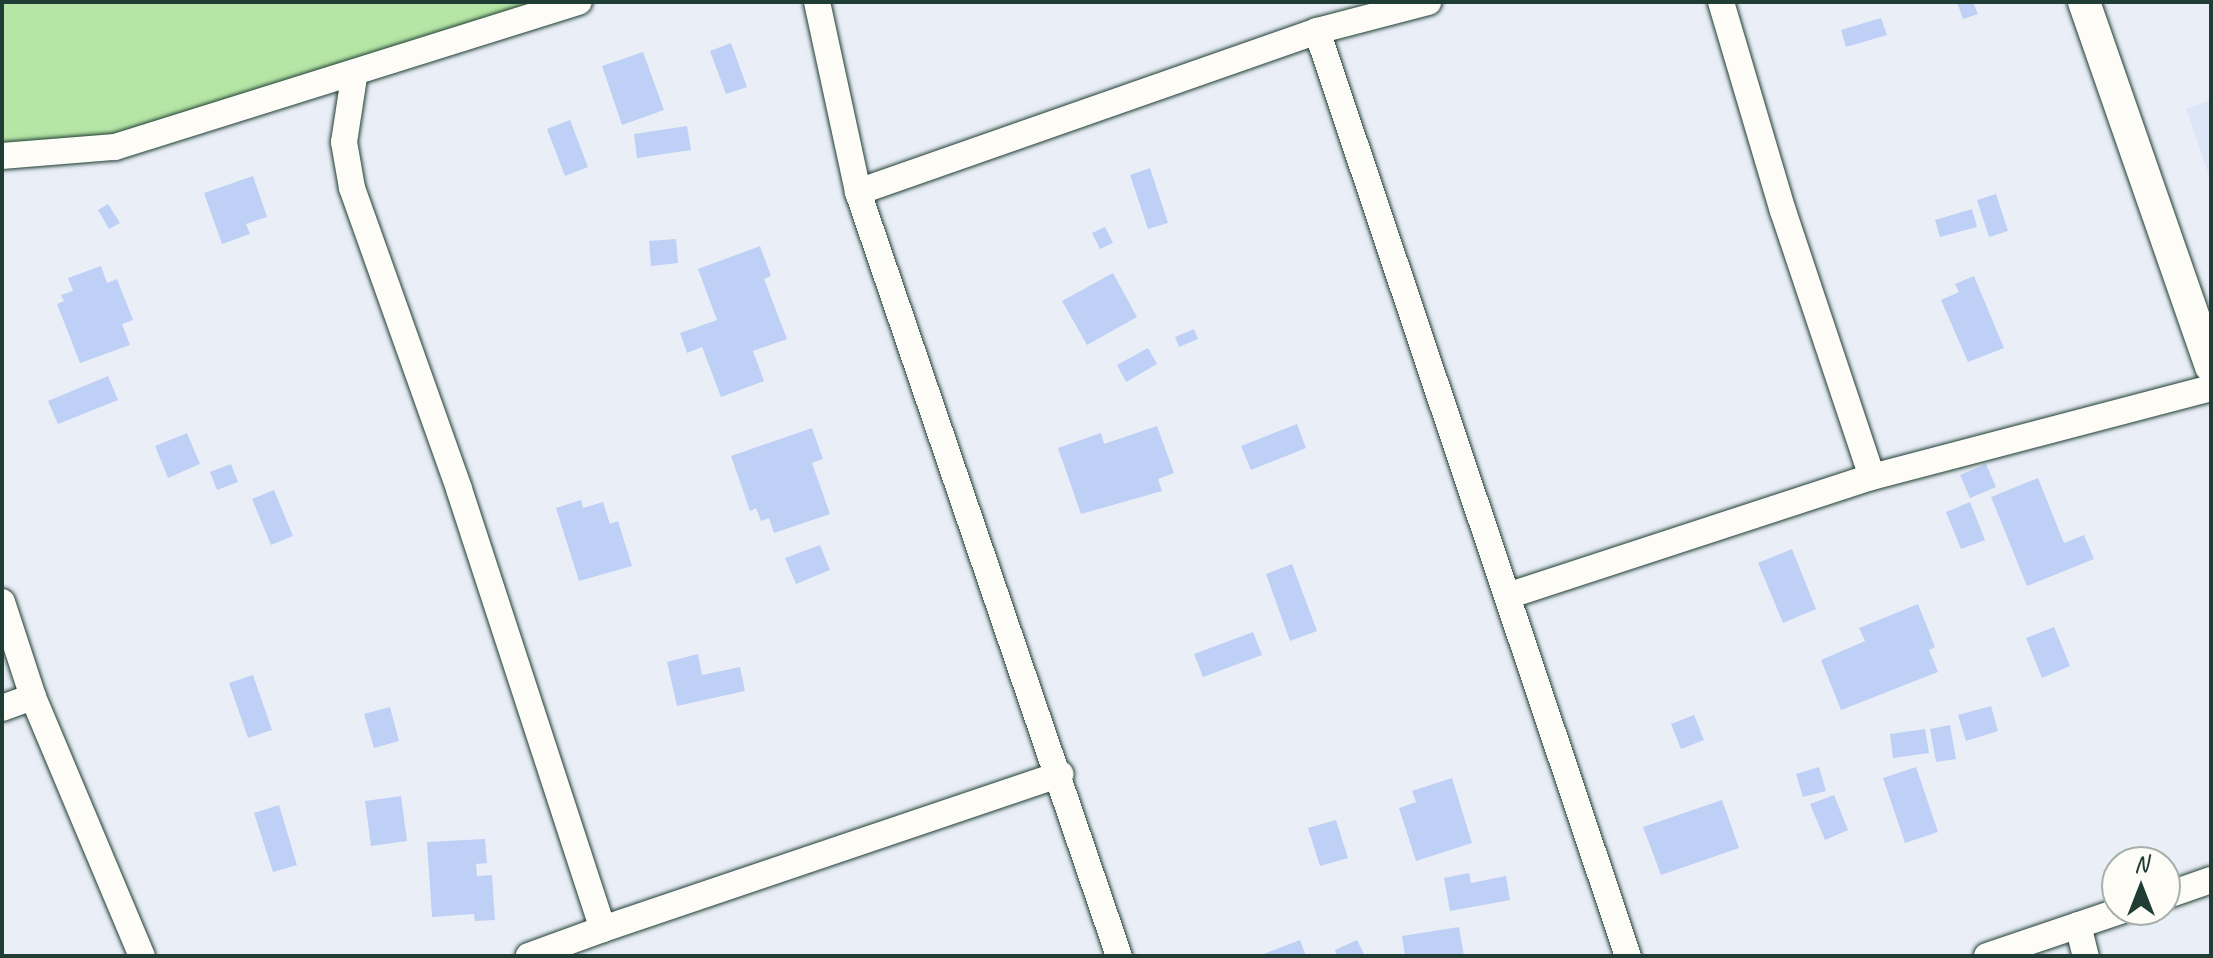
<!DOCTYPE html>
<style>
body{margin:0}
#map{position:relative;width:2213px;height:958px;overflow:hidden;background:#eaeff7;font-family:Caveat,sans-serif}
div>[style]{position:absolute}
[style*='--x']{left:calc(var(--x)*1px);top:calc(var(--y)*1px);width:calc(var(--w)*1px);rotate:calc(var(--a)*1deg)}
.built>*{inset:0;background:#dde6f7}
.green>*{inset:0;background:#b6e6a6}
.building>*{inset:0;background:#bfd0f6}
.roads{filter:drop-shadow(0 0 2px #1f3d34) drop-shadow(0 0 2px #1f3d34)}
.minor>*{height:26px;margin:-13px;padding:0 13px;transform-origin:13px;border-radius:13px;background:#fdfcf7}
.tertiary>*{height:32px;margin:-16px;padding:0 16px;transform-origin:16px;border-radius:16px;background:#fdfcf7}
span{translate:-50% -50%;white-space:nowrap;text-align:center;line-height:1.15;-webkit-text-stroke:6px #fdfcf7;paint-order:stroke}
.frame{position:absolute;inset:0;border:4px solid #1f3d34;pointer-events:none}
.north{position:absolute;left:2101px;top:846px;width:80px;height:80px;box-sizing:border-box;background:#fdfcf7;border:2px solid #a4b0a9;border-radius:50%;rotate:0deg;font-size:22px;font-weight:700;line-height:32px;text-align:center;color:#1f3d34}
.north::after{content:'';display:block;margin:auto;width:28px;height:36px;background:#1f3d34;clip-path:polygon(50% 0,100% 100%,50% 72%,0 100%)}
</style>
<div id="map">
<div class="built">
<div style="clip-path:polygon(2211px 100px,2211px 181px,2186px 109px)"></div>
</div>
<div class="green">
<div style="clip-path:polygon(2px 2px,579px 2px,115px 147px,2px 156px)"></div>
</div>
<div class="building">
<div style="clip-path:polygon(1957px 2px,1973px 2px,1978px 14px,1963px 19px)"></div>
<div style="clip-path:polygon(1881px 18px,1887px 35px,1846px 47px,1841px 30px)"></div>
<div style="clip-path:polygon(731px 43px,747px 87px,726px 94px,710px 51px)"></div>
<div style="clip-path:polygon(643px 52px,664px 110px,622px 125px,602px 66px)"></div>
<div style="clip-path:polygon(570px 120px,588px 167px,565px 176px,547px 129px)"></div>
<div style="clip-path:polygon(687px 126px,691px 150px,637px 158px,634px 134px)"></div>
<div style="clip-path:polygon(1150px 168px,1168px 223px,1148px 229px,1130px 175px)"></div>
<div style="clip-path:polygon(253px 176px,267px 217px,246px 224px,250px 234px,222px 244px,204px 193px)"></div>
<div style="clip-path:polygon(1996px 194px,2008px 231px,1989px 237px,1977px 200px)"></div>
<div style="clip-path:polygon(108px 204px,120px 223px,109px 229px,98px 210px)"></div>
<div style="clip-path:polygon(1972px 209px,1977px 227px,1940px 237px,1935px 220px)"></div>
<div style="clip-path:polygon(1105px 227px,1113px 243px,1100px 249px,1092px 233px)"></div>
<div style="clip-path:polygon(676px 239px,678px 263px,651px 266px,649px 241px)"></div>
<div style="clip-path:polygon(760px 246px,771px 276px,764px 279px,787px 339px,753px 351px,764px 381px,721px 397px,702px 347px,687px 353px,680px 333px,717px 320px,698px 269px)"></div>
<div style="clip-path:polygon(101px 266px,107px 283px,117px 279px,133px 320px,122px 324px,130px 345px,80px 363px,57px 304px,64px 301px,61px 295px,73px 291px,68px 278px)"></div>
<div style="clip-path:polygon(1113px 273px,1137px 317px,1087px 345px,1062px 301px)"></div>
<div style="clip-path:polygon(1974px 276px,2004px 348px,1968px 362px,1941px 300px,1959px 292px,1955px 284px)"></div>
<div style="clip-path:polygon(1194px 329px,1198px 339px,1179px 347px,1175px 337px)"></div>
<div style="clip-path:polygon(1148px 348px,1157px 364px,1126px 382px,1117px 365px)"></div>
<div style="clip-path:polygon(108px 376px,118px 400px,58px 424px,48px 401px)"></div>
<div style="clip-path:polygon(1297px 424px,1306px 448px,1251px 470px,1241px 446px)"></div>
<div style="clip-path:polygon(1157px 426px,1174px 473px,1158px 479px,1162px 491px,1081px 514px,1058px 448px,1101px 433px,1104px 444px)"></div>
<div style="clip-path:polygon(812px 428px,823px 459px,812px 463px,830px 514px,774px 533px,769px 518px,761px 521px,756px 508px,750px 511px,731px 456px)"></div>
<div style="clip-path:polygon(187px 433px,200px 464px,168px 478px,155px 446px)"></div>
<div style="clip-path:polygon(231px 464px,238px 482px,217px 490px,210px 472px)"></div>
<div style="clip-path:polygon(1986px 464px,1996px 487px,1970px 498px,1960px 475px)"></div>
<div style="clip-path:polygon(2038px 478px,2064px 543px,2084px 535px,2094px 559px,2027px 586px,1991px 497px)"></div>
<div style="clip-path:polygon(274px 490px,293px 536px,271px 545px,252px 499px)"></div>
<div style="clip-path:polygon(581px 500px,583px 508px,603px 502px,610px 524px,618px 521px,632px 566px,579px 581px,556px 508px)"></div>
<div style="clip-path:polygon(1970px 502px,1985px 540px,1961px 549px,1946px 512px)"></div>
<div style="clip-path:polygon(820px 545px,830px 570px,796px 584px,785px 558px)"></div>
<div style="clip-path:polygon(1792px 549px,1816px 609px,1783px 623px,1758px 563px)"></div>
<div style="clip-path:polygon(1292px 564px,1317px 631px,1290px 641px,1266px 574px)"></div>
<div style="clip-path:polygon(1918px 604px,1935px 647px,1929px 650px,1938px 672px,1841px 710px,1821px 660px,1865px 641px,1859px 628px)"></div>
<div style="clip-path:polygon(2054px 627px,2070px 666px,2042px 678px,2026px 638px)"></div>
<div style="clip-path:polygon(1253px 632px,1262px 655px,1203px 677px,1194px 654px)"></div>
<div style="clip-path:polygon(698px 654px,702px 675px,740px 667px,745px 691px,677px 706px,667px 662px)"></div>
<div style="clip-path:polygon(253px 675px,272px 730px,248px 738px,229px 683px)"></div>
<div style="clip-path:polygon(1991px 706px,1998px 731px,1966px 741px,1958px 715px)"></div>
<div style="clip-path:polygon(390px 707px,399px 741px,374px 748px,364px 714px)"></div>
<div style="clip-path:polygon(1694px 715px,1704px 740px,1681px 749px,1671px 724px)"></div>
<div style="clip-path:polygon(1950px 725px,1956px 759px,1936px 762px,1930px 729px)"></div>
<div style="clip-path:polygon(1925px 729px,1929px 753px,1893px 758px,1890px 734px)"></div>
<div style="clip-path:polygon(1819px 767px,1826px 791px,1803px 797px,1796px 774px)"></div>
<div style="clip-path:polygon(1916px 767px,1938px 832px,1905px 843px,1883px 778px)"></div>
<div style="clip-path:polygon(1452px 778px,1472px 843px,1416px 861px,1399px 808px,1416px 802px,1412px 791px)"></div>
<div style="clip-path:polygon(1834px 795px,1848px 830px,1825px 840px,1810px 804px)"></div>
<div style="clip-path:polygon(401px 796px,407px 841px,371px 846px,365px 801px)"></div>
<div style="clip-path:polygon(1722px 800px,1739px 848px,1661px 875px,1643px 827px)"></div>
<div style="clip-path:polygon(279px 805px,297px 865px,273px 872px,254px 813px)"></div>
<div style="clip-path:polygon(1336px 820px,1348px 858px,1320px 866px,1308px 828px)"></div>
<div style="clip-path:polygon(485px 839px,487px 863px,476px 864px,477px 876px,492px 875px,495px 920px,475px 921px,474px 914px,432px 917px,427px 842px)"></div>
<div style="clip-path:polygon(1469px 873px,1471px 883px,1506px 876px,1510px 900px,1450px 911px,1444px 878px)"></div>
<div style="clip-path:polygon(1459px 927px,1464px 956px,1405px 956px,1402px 936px)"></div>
<div style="clip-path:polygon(1300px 940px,1306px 956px,1258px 956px)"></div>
<div style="clip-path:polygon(1357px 940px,1365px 956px,1337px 956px,1335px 950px)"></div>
</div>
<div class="roads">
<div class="minor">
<div style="--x:817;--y:2;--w:194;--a:77.8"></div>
<div style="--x:858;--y:192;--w:807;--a:71.14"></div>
<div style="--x:1721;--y:2;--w:218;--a:73.5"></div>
<div style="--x:1783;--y:211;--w:280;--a:71.5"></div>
<div style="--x:1317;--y:31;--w:115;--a:-14.6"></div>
<div style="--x:354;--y:77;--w:66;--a:98.7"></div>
<div style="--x:344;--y:142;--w:47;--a:80.1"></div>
<div style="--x:352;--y:188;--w:319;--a:70.4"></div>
<div style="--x:459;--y:489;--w:463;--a:71.9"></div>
<div style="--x:603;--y:929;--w:79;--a:160"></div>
<div style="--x:2;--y:156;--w:113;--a:-4.6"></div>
<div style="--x:115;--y:147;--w:486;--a:-17.4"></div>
<div style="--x:858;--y:192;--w:486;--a:-19.3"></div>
<div style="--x:1317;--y:31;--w:976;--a:71.42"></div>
<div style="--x:1510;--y:595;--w:381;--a:-18.1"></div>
<div style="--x:1872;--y:477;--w:350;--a:-14.7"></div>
<div style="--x:2;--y:602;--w:100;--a:71.9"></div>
<div style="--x:2;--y:708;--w:33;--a:-20"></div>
<div style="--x:33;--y:697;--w:281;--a:67.2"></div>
<div style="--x:2165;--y:896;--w:49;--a:-19.2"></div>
<div style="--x:2078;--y:925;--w:32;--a:76"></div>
<div style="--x:603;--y:929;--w:483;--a:-18.7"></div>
<div style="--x:1987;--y:956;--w:144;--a:-18.7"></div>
</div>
<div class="tertiary">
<div style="--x:2084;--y:2;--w:386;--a:70.8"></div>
</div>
</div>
<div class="frame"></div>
<div class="north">N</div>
</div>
